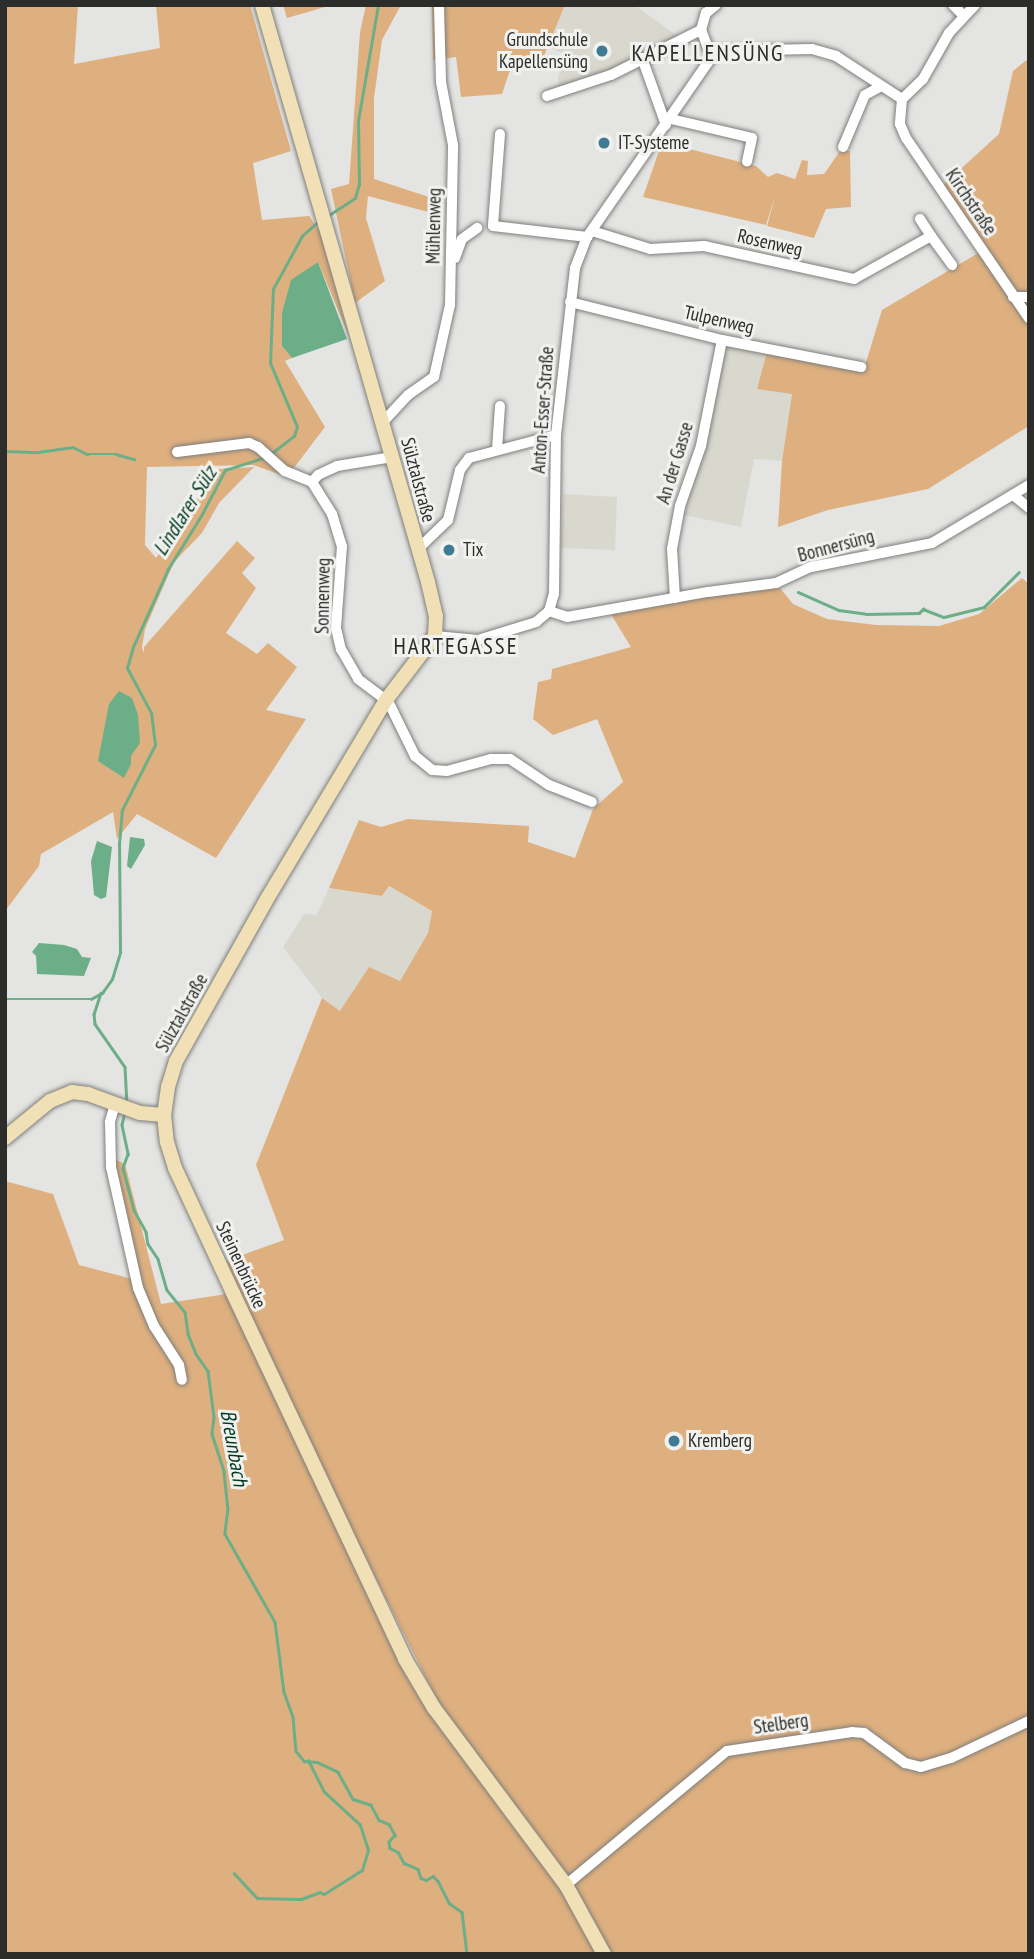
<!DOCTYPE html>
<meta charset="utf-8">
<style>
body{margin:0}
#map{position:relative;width:1034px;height:1959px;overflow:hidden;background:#e4e5e2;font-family:"PT Sans Narrow",sans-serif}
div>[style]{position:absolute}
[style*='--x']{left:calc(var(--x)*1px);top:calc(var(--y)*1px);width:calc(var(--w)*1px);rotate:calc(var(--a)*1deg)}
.built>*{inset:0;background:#d8d8cf}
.green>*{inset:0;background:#dfb07f}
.water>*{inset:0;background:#6cae88}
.stream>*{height:2.5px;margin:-1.25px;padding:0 1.25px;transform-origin:1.25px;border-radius:1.25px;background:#6cae88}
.roads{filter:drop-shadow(0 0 2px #7e7f7c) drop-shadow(0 0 2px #7e7f7c)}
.minor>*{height:10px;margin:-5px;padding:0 5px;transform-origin:5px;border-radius:5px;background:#fff}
.major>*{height:14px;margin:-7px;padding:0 7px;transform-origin:7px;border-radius:7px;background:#f1e0b5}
.dots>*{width:19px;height:19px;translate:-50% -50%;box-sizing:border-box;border:4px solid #f1f2ef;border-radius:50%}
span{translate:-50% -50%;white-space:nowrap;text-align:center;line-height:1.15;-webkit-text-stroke:6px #f1f2ef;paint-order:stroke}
.poi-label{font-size:19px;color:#2c2c2b}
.right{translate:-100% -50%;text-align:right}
.left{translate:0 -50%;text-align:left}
.street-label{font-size:19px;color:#2c2c2b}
.water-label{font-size:21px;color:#003920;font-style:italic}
.quarter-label{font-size:23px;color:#2c2c2b;letter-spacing:2px}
.frame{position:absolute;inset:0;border:7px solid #2c2c2b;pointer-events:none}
</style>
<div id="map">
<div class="built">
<div style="clip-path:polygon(565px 5px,635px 5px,677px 36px,650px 47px,633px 64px,559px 90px,558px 77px,567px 55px,548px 47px)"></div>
<div style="clip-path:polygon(728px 344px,767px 352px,792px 394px,782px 461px,754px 459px,741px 527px,684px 515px)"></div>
<div style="clip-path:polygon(563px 494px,617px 497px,615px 550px,561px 548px)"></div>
<div style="clip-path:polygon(388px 886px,432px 911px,428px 933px,400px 981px,340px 1011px,322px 998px,283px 947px,304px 914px,317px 915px,329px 888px,382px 896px)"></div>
</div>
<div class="green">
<div style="clip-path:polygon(5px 5px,78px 5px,74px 64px,160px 48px,156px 5px,250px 5px,291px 151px,253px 163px,262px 220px,309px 216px,320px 232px,350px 339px,318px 262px,282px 313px,282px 346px,292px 358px,285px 361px,325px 427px,287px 477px,253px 465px,147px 467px,145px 545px,156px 558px,219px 469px,254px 467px,219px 503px,202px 533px,174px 562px,145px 629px,142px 647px,144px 653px,144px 647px,237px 541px,255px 558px,242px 573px,256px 588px,226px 633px,257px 654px,268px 643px,297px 667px,266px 710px,306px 719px,216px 858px,137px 814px,117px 839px,113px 812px,41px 854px,39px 866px,5px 911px)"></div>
<div style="clip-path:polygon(283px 5px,332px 5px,287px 18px)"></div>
<div style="clip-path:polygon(366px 5px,401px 5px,382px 40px,374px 98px,374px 179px,429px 197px,432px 213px,368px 196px,366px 218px,385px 281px,355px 303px,331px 189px,349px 184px,360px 32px)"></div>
<div style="clip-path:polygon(432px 5px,565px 5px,541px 63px,511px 67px,502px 94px,461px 97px,456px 57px,433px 60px)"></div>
<div style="clip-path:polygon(1029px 58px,1029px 426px,928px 489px,828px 510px,778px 527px,782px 461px,792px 394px,757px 389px,767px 352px,863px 372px,882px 310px,985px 249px,942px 186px,999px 134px,1013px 71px)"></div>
<div style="clip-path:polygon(662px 142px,756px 166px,768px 177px,777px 173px,795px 179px,802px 160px,808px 161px,807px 175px,824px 174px,840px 151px,850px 151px,851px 207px,826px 209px,814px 238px,767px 226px,775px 196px,766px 225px,643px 197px)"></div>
<div style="clip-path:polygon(1022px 578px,1029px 584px,1029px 1718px,925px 1764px,905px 1757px,866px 1727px,730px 1747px,852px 1732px,921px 1767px,1029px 1721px,1029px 1954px,5px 1954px,5px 1181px,53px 1194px,79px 1265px,140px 1281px,114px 1159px,125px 1164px,161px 1304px,233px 1293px,372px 1596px,438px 1702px,321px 1469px,223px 1262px,284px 1240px,256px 1165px,322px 998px,340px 1011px,369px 967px,400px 981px,428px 933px,432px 911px,389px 886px,382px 896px,329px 888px,359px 820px,381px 827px,408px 819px,529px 826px,528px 842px,575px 858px,593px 809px,623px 782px,597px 719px,553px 735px,533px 719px,538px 682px,551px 679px,552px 669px,631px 647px,609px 611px,776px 583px,793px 604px,827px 619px,876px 625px,939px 626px,979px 614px)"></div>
</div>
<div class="water">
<div style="clip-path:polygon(318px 262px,347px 339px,292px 358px,282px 346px,282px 313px,291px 280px)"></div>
<div style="clip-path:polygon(119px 691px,132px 698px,138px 715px,140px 743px,131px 756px,131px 764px,124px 778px,98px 761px,109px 704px)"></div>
<div style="clip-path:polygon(130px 837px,144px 839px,145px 845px,131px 869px,127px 866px)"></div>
<div style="clip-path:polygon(97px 841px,112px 847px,106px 897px,101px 899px,94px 895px,91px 861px)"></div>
<div style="clip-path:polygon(39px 943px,64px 945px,77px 949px,82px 957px,91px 958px,84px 976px,37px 974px,36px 956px,32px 952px)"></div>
</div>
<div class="stream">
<div style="--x:329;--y:215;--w:31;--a:-33"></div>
<div style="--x:355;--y:198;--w:15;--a:-74"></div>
<div style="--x:359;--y:184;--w:63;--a:-90.9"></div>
<div style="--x:358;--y:121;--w:118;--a:-80.2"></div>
<div style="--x:5;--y:451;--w:33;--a:2"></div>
<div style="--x:38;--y:452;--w:35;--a:-8"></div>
<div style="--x:73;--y:447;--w:16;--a:27"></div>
<div style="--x:87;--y:454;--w:29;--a:0"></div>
<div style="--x:116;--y:454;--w:19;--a:16"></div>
<div style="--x:272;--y:453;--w:28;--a:-38"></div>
<div style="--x:294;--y:436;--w:9;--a:-72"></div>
<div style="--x:297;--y:427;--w:69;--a:-112.9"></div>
<div style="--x:270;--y:363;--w:74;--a:-87.7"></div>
<div style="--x:273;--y:289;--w:60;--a:-61.3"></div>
<div style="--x:302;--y:236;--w:24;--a:-42"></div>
<div style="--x:798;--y:592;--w:45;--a:23.7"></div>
<div style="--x:839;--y:610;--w:27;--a:8"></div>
<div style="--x:866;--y:614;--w:53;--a:-1.1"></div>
<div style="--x:919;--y:613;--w:6;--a:-45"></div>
<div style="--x:923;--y:609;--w:22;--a:21"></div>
<div style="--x:944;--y:617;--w:41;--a:-14"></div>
<div style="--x:984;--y:607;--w:49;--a:-45"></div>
<div style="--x:101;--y:993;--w:22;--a:108"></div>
<div style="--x:94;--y:1014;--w:10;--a:84"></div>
<div style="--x:95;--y:1024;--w:52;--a:55.1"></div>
<div style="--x:125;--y:1067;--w:35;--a:87"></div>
<div style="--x:5;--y:999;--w:86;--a:0"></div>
<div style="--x:91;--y:999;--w:13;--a:-29"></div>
<div style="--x:102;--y:993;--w:17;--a:-54"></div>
<div style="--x:112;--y:979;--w:28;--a:-73"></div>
<div style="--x:120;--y:952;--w:108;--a:-90.5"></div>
<div style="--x:119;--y:844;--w:34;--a:-85"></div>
<div style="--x:122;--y:810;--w:73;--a:-63.1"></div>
<div style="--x:155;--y:745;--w:32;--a:-97"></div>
<div style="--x:151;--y:713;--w:51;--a:-118.1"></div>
<div style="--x:127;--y:668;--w:22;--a:-74"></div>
<div style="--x:133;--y:647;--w:85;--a:-65.8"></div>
<div style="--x:168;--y:569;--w:62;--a:-58.1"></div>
<div style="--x:201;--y:516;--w:52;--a:-62.4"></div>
<div style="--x:225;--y:470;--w:43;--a:-17.6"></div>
<div style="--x:125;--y:1112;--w:13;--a:103"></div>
<div style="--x:122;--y:1125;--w:30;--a:78"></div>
<div style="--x:128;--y:1154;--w:15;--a:110"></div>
<div style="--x:123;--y:1168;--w:43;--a:75.3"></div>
<div style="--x:134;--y:1210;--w:25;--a:61"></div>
<div style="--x:146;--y:1232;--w:12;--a:81"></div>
<div style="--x:148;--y:1244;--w:18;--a:56"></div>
<div style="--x:158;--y:1259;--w:32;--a:74"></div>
<div style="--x:167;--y:1290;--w:28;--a:51"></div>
<div style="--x:185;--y:1312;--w:22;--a:82"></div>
<div style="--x:188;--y:1334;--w:22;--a:68"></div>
<div style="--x:196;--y:1354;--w:21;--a:55"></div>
<div style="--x:208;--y:1371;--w:46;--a:82.6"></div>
<div style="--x:214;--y:1417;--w:17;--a:97"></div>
<div style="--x:212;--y:1434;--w:40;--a:72"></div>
<div style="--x:224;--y:1472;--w:36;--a:84"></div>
<div style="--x:228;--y:1508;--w:26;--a:97"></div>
<div style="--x:225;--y:1534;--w:101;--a:60.4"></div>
<div style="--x:275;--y:1622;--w:71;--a:82.7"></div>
<div style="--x:284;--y:1692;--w:27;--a:70"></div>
<div style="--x:293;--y:1717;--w:34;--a:85"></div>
<div style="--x:296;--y:1751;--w:13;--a:51"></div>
<div style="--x:304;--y:1761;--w:13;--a:4"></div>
<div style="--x:317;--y:1762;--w:23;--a:25"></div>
<div style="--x:338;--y:1772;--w:31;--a:61"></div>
<div style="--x:353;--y:1799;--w:19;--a:18"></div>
<div style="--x:371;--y:1805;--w:17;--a:62"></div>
<div style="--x:379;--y:1820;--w:11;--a:22"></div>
<div style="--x:389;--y:1824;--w:13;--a:61"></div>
<div style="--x:395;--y:1835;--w:9;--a:131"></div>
<div style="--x:389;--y:1842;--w:6;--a:81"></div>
<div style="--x:390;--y:1848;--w:9;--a:27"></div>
<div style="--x:398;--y:1852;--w:13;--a:61"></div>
<div style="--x:404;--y:1863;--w:15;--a:23"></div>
<div style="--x:418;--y:1869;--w:9;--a:72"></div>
<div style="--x:421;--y:1878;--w:5;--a:22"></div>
<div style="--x:426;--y:1880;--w:8;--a:-30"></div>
<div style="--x:433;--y:1876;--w:7;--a:45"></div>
<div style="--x:438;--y:1881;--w:25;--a:63"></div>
<div style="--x:449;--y:1903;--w:16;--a:35"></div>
<div style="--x:462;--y:1912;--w:42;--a:83.2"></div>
<div style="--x:234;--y:1873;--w:34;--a:47"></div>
<div style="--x:257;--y:1898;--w:44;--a:1.3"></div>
<div style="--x:301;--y:1899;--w:20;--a:-20"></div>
<div style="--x:320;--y:1892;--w:4;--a:27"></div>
<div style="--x:324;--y:1894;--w:45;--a:-32.3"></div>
<div style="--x:362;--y:1870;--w:21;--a:-73"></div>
<div style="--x:368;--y:1850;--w:26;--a:-108"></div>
<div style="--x:360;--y:1825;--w:49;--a:-137.5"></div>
<div style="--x:324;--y:1792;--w:35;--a:-117"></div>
</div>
<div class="roads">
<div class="minor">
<div style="--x:953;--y:5;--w:14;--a:45"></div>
<div style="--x:975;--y:5;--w:38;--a:133"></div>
<div style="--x:949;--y:33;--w:53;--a:119.5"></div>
<div style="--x:923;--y:79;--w:29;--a:136"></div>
<div style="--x:902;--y:99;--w:25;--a:95"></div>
<div style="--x:900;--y:124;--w:15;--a:67"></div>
<div style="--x:906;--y:138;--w:218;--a:55.7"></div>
<div style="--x:716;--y:51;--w:96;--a:-1.2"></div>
<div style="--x:812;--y:49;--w:25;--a:16"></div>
<div style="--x:836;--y:56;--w:79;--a:33.1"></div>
<div style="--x:716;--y:51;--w:9;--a:-159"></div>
<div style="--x:708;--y:48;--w:19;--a:-111"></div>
<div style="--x:701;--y:30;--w:18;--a:-74"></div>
<div style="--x:706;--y:13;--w:13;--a:-39"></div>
<div style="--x:642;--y:58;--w:71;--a:70.3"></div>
<div style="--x:547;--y:96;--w:67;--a:-18.2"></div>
<div style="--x:611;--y:75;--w:101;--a:-26.6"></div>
<div style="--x:671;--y:119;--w:83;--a:13.2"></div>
<div style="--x:752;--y:138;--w:24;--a:102"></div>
<div style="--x:500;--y:134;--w:92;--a:94.4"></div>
<div style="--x:493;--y:226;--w:95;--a:6.7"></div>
<div style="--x:843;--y:147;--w:56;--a:-67.1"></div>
<div style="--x:865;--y:95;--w:18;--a:-29"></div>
<div style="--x:920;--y:219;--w:20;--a:57"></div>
<div style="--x:592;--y:231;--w:61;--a:17.2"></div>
<div style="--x:650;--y:249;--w:54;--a:-3.2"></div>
<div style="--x:704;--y:246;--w:154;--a:12.4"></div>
<div style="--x:854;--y:279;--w:88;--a:-29.2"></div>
<div style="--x:931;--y:236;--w:36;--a:54"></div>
<div style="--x:455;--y:258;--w:20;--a:-70"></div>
<div style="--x:462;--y:239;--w:19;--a:-36"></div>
<div style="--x:1013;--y:297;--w:16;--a:0"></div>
<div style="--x:570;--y:302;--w:157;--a:14"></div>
<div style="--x:722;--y:340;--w:142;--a:11"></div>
<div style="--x:382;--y:423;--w:38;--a:-47"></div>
<div style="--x:408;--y:395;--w:32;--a:-35"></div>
<div style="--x:434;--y:377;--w:74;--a:-77.5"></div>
<div style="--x:450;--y:305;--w:160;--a:-88.9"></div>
<div style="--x:453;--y:145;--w:64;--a:-100.8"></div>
<div style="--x:441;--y:82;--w:77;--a:-91.5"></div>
<div style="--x:497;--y:449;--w:43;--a:-86"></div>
<div style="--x:177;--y:452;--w:73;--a:-7.1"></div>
<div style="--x:249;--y:443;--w:10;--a:24"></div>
<div style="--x:258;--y:447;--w:36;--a:42"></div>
<div style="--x:285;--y:471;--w:29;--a:22"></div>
<div style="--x:312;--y:482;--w:38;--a:58"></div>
<div style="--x:332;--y:514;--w:34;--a:73"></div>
<div style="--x:342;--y:546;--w:82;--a:94.2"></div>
<div style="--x:336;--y:628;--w:22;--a:77"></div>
<div style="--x:341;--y:649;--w:34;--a:60"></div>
<div style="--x:358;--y:679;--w:35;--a:37"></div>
<div style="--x:312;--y:482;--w:9;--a:-49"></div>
<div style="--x:318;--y:475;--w:21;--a:-25"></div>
<div style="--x:337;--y:466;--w:56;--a:-9.3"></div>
<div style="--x:1013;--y:495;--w:21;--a:39"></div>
<div style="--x:417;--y:550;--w:43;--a:-44.1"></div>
<div style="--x:448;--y:520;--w:51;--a:-76.5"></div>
<div style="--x:460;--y:470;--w:15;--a:-53"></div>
<div style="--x:469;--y:458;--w:90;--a:-14.8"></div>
<div style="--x:675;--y:598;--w:49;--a:-93.5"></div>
<div style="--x:672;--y:549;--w:44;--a:-79.5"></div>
<div style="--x:680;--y:506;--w:64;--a:-70.7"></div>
<div style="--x:701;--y:446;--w:108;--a:-78.8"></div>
<div style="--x:549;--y:611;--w:19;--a:18"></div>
<div style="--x:567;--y:617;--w:143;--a:-10.1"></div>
<div style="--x:708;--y:592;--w:69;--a:-7.5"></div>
<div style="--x:776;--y:583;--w:38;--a:-25"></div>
<div style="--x:811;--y:567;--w:123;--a:-11.2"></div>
<div style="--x:932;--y:543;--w:113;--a:-30.9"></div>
<div style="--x:435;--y:636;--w:43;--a:5.3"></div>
<div style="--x:478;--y:640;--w:61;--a:-17.2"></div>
<div style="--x:536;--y:622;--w:17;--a:-40"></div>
<div style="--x:549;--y:611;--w:18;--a:-74"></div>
<div style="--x:554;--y:594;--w:159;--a:-89.3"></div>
<div style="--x:556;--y:435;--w:168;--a:-83.5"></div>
<div style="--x:575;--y:268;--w:33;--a:-69"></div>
<div style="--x:587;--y:237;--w:226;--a:-55.3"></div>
<div style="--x:387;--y:699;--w:64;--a:63.8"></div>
<div style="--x:415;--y:756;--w:22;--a:39"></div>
<div style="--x:432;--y:770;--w:15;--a:4"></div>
<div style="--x:447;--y:771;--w:46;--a:-15.3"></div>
<div style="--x:491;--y:759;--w:19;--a:0"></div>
<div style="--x:510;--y:759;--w:47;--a:33.7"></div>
<div style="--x:549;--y:785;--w:46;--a:21.6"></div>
<div style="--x:115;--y:1104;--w:19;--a:106"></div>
<div style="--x:110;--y:1122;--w:45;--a:88.7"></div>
<div style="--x:111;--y:1167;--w:124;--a:77.4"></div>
<div style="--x:138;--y:1288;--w:41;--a:67.2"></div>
<div style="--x:154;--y:1326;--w:46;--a:57.3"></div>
<div style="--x:179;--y:1365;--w:15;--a:79"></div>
<div style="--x:566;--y:1885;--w:209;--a:-39.8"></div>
<div style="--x:727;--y:1751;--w:126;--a:-8.6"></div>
<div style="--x:852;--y:1732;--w:12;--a:5"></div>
<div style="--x:864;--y:1733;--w:51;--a:36.2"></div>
<div style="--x:905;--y:1763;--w:16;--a:14"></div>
<div style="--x:921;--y:1767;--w:31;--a:-17"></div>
<div style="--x:951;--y:1758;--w:86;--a:-25.4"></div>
</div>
<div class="major">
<div style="--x:262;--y:5;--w:600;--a:73.95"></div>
<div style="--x:428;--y:582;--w:35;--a:77"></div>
<div style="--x:436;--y:616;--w:20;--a:93"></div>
<div style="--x:435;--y:636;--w:81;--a:127.4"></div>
<div style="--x:386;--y:700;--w:232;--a:120.9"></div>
<div style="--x:267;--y:899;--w:186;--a:119.3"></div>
<div style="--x:176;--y:1061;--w:27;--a:107"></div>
<div style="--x:168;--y:1087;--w:28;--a:98"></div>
<div style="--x:164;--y:1115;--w:27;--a:84"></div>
<div style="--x:167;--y:1142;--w:27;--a:73"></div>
<div style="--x:175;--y:1168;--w:138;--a:65.1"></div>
<div style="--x:233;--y:1293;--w:404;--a:64.8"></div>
<div style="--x:405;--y:1659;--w:57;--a:59.4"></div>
<div style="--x:434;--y:1708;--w:221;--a:53.3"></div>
<div style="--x:566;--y:1885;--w:79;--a:61.2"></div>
<div style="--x:5;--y:1138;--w:58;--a:-39.4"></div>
<div style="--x:50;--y:1101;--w:24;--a:-22"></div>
<div style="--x:72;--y:1092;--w:16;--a:7"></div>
<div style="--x:88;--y:1094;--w:55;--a:20.1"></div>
<div style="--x:140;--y:1113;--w:24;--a:5"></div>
</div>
</div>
<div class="dots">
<div style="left:602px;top:51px;background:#3f7b93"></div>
<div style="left:604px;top:143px;background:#3f7b93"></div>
<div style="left:449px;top:550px;background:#3f7b93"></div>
<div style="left:674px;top:1441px;background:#3f7b93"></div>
</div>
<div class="poi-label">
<span class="right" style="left:588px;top:51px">Grundschule<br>Kapellensüng</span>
<span class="left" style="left:618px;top:143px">IT-Systeme</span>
<span class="left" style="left:463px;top:550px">Tix</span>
<span class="left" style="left:688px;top:1441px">Kremberg</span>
</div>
<div class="street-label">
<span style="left:971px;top:202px;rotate:56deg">Kirchstraße</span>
<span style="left:434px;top:226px;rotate:-89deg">Mühlenweg</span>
<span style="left:770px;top:243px;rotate:13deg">Rosenweg</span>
<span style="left:719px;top:320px;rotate:13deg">Tulpenweg</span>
<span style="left:543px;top:410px;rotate:-86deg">Anton-Esser-Straße</span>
<span style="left:675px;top:463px;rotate:-73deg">An der Gasse</span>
<span style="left:418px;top:480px;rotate:75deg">Sülztalstraße</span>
<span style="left:836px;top:546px;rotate:-15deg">Bonnersüng</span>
<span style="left:323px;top:596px;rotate:-89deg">Sonnenweg</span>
<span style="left:182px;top:1013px;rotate:-61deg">Sülztalstraße</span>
<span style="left:241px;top:1265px;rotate:65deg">Steinenbrücke</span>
<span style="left:781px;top:1724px;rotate:-8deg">Stelberg</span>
</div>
<div class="water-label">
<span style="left:185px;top:511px;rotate:-58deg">Lindlarer Sülz</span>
<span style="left:234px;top:1448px;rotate:80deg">Breunbach</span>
</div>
<div class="quarter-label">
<span style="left:708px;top:53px">KAPELLENSÜNG</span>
<span style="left:456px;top:646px">HARTEGASSE</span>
</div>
<div class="frame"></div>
</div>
